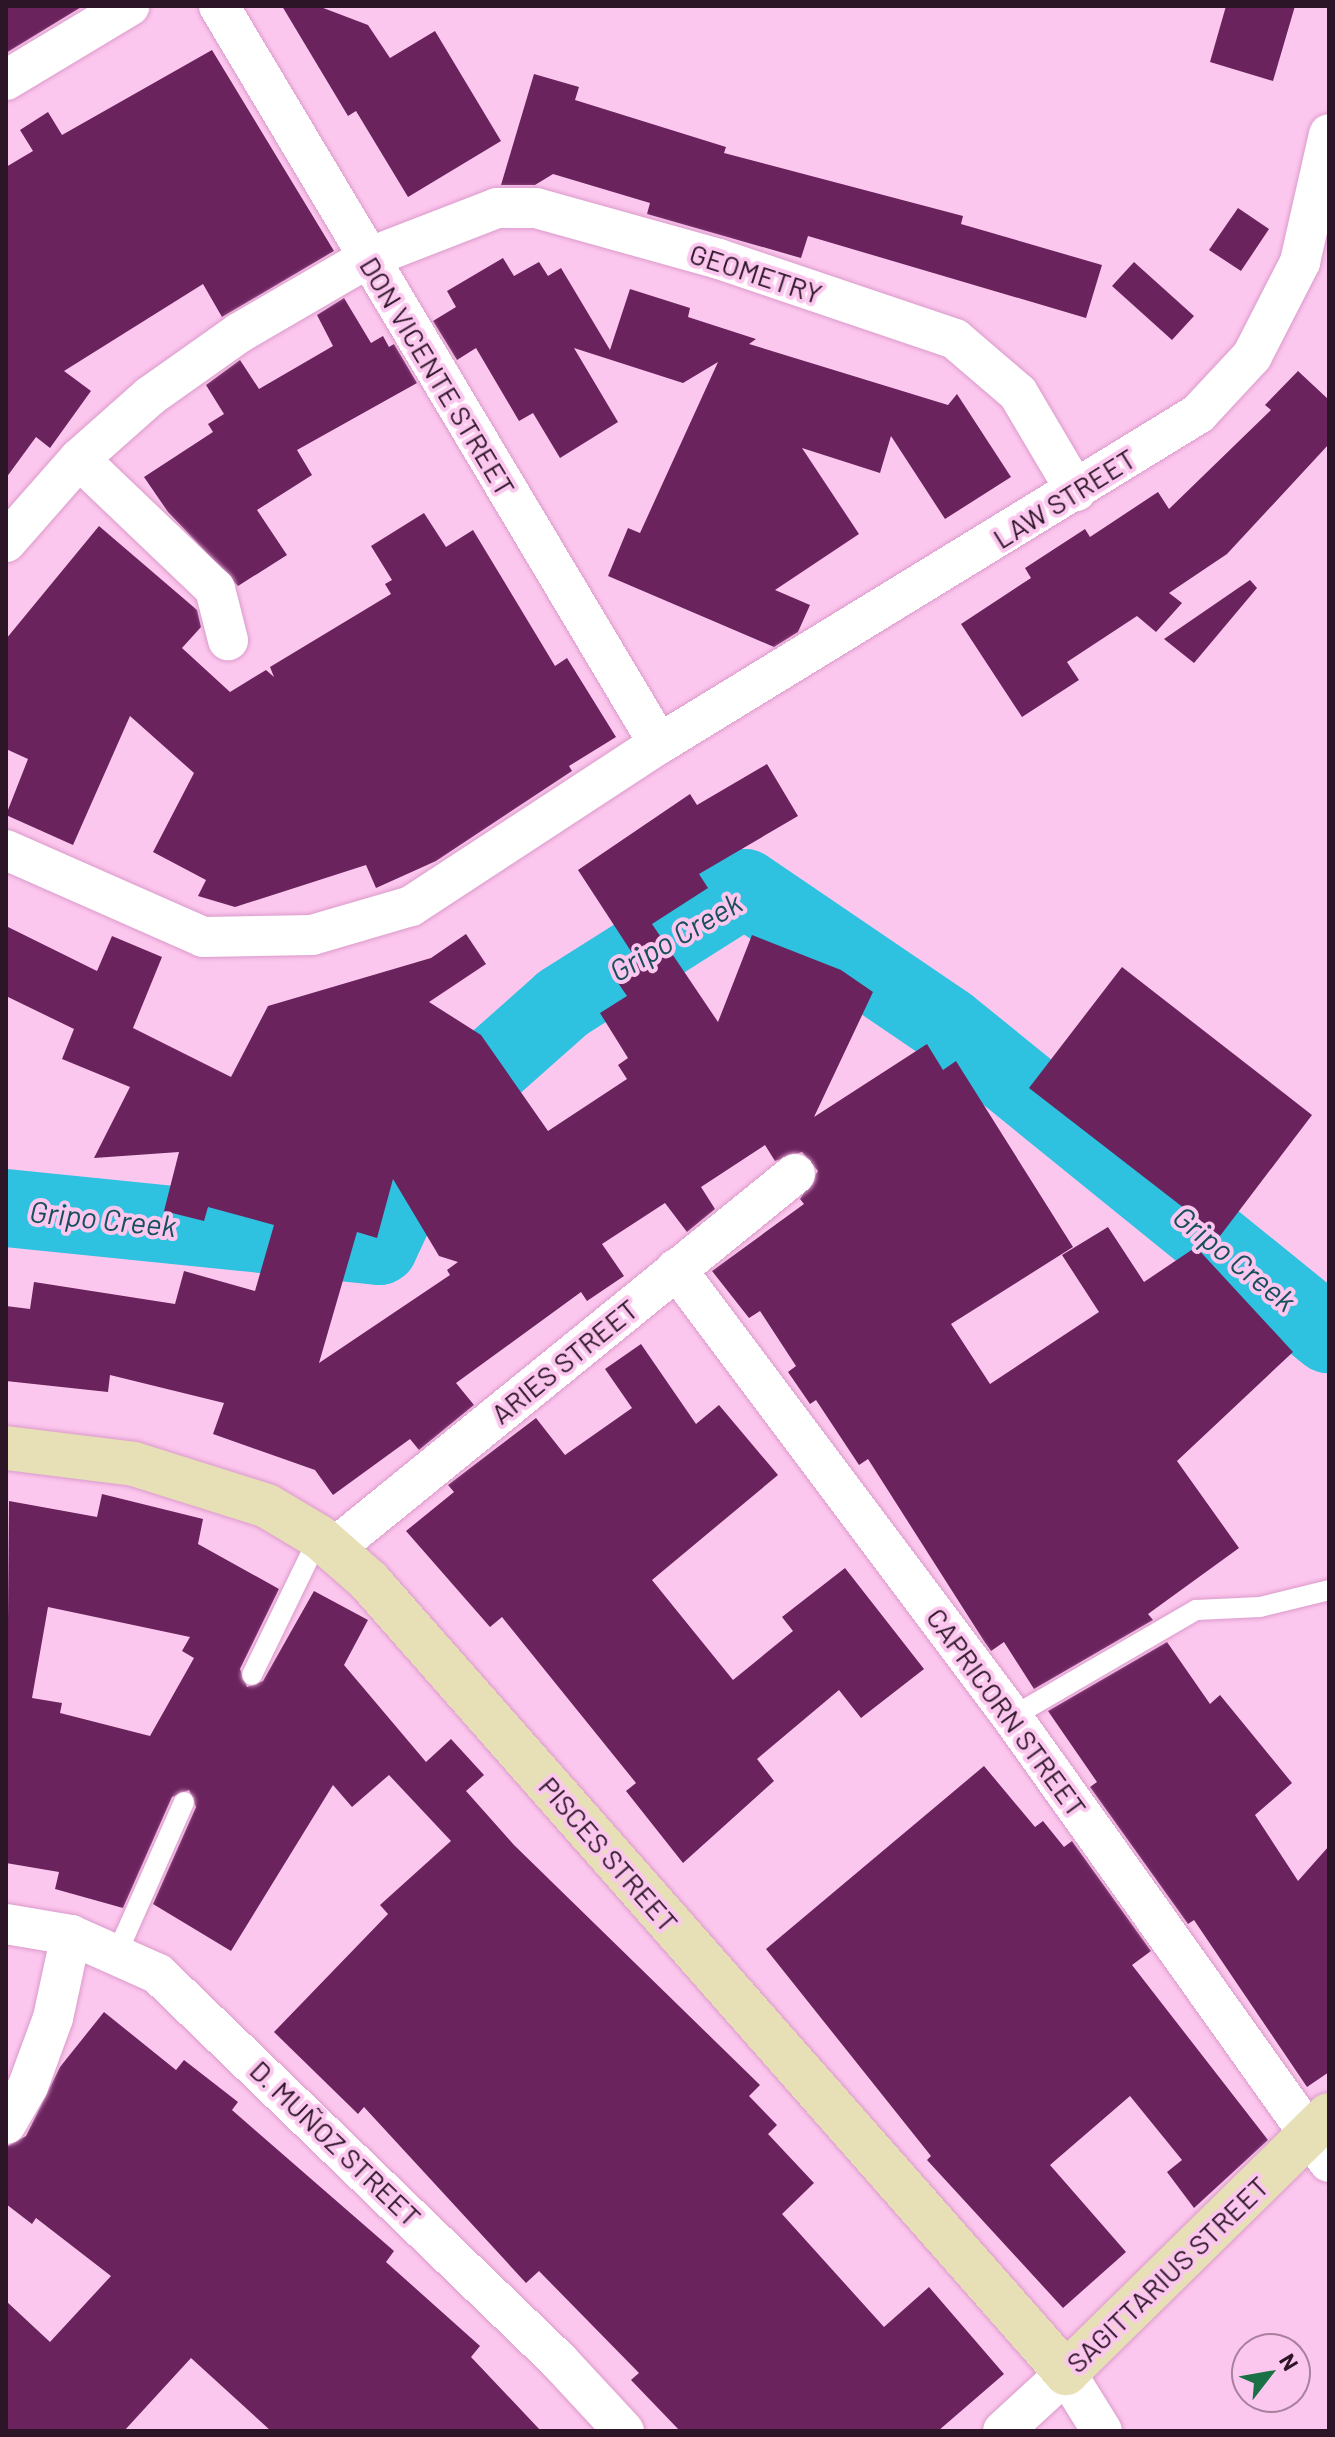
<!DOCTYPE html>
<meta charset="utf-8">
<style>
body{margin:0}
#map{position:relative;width:1335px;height:2437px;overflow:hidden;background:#fcc7ee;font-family:Barlow,sans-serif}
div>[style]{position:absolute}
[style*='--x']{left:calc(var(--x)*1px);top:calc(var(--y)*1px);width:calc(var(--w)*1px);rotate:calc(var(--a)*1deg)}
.river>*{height:78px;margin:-39px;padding:0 39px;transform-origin:39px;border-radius:39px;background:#2fc2e0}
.building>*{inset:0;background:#6a235d}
.roads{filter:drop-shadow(0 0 2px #db9bcb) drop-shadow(0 0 2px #db9bcb)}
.lane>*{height:20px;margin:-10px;padding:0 10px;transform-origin:10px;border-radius:10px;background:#fff}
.street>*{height:40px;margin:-20px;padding:0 20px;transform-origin:20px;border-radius:20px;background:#fff}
.secondary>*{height:44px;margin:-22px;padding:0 22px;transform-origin:22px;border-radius:22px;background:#e7dfb5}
span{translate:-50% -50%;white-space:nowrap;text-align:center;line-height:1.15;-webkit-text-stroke:8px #fcc7ee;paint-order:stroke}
.street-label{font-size:28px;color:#2d1528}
.water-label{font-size:30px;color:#16505d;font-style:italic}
.frame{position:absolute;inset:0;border:8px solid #2d1528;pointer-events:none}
.north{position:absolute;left:1231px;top:2333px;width:80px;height:80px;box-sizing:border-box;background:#fcc7ee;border:2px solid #a9809f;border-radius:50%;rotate:59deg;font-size:22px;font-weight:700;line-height:32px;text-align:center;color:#2d1528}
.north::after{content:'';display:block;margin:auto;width:28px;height:36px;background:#197145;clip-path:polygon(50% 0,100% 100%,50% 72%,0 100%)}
</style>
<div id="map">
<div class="river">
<div style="--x:6;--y:1208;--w:375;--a:5.8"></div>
<div style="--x:379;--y:1246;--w:123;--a:-64.9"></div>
<div style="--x:431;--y:1135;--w:91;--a:-48.6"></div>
<div style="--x:491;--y:1067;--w:96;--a:-41.6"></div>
<div style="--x:563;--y:1003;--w:215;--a:-32.3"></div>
<div style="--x:745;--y:888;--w:245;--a:34.2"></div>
<div style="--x:948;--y:1026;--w:490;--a:39"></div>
</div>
<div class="building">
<div style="clip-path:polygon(6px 6px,83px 6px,6px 53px)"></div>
<div style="clip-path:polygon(282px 6px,318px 6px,368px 25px,390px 58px,435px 31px,501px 141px,408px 197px,356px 111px,348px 116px)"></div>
<div style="clip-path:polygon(1226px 6px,1295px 6px,1273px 81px,1210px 62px)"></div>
<div style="clip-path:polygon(212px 50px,334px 251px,222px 317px,203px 284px,64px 371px,91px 391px,50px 448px,36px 437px,6px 478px,6px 167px,33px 151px,20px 130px,48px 112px,62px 135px)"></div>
<div style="clip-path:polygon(534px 74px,579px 87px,575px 100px,726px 147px,724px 153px,963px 216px,961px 224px,1102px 265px,1086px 318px,808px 236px,801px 258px,647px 214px,650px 203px,553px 174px,535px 185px,501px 185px)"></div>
<div style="clip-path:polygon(1238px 208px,1269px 229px,1241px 271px,1209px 250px)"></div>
<div style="clip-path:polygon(503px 258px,514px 276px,539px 262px,548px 276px,561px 268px,610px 350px,630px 289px,690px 308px,688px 317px,756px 339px,749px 344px,948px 405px,957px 394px,1011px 477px,945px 519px,891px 436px,880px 473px,802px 448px,859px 534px,775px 590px,810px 605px,798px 632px,774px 647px,608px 576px,628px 528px,640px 533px,718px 362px,683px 383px,574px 348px,618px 422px,560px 458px,533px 413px,519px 421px,476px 348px,457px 360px,433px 321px,456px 307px,447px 291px)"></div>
<div style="clip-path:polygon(1134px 262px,1194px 316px,1172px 340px,1112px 286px)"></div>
<div style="clip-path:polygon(344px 298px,371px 343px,383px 336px,389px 347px,394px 344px,417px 383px,297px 450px,312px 475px,257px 510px,287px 555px,238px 586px,168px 512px,144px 477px,213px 432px,208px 424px,224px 414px,206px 385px,240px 360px,259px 389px,333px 346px,317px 315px)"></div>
<div style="clip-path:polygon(1298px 371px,1329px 400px,1329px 444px,1227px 554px,1169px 593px,1182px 603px,1156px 632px,1137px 616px,1067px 662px,1079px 680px,1022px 717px,961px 624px,1031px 578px,1025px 568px,1085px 529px,1090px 537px,1158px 492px,1169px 509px,1271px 410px,1265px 405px)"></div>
<div style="clip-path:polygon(424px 513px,446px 547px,473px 530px,555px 666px,567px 658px,616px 737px,569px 766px,572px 771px,436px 861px,376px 888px,366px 865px,235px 907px,198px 896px,206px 880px,153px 852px,194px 773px,130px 716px,73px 845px,6px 815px,28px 759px,6px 749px,6px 639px,99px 526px,197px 610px,201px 627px,182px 648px,230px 692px,266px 670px,274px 677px,270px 667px,391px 594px,385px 584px,392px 580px,371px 546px)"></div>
<div style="clip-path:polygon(1250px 580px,1257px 588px,1194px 663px,1164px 639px)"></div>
<div style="clip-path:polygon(evenodd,767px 764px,798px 816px,699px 874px,708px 888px,652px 924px,718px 1022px,752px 935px,841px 970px,873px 992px,814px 1117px,927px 1044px,943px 1070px,956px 1061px,1073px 1247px,951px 1324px,990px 1384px,1099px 1312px,1062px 1255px,1108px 1227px,1144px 1282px,1196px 1247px,1293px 1352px,1177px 1461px,1239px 1548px,1148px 1614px,1153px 1620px,1034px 1689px,1004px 1642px,991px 1651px,984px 1641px,868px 1459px,859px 1465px,816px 1400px,810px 1404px,788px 1372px,796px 1366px,760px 1311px,749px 1318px,712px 1271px,804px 1204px,800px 1199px,818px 1171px,802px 1152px,775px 1161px,765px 1145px,701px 1187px,715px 1209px,687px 1232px,665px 1203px,602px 1244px,624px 1276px,587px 1301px,581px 1292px,456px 1383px,474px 1405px,419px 1450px,410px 1439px,333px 1495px,315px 1470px,213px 1434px,224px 1403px,110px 1375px,108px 1392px,6px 1381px,6px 1306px,30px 1309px,34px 1282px,175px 1304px,184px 1271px,255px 1291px,274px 1225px,208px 1207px,204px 1221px,164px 1211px,179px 1152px,94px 1158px,130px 1087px,62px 1059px,74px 1029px,6px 996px,6px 926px,97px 971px,112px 936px,162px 957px,133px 1028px,231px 1077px,268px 1006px,431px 958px,466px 934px,486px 964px,429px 1002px,481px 1035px,548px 1131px,627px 1079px,618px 1065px,628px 1058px,600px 1013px,627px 996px,614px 977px,638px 962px,578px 870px,690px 794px,697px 805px,767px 764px,393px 1179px,439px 1256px,458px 1262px,447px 1270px,450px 1275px,319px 1363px,357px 1232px,377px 1238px,393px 1179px)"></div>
<div style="clip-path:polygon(1122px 967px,1312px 1115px,1220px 1236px,1029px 1088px)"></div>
<div style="clip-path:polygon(641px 1344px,696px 1424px,719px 1405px,778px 1475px,652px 1580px,733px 1680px,793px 1631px,782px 1617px,845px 1568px,924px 1669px,861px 1718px,839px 1690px,757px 1759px,774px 1781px,683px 1863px,626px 1791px,636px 1783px,502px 1617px,490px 1627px,406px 1531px,454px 1492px,448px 1485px,536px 1418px,565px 1455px,632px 1408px,605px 1369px)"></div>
<div style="clip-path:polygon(evenodd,102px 1494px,203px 1519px,198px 1544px,279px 1589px,240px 1669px,247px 1687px,263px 1681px,314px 1591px,368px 1620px,344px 1665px,426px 1762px,451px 1739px,484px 1775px,466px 1791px,514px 1845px,760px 2085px,749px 2096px,777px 2125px,768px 2134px,814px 2183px,782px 2214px,884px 2327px,929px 2287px,1004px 2374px,938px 2431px,680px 2431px,631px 2380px,639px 2373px,539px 2271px,526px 2283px,364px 2107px,358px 2114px,274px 2032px,388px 1914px,380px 1905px,451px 1841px,389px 1775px,352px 1807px,333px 1785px,231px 1951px,153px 1904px,196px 1807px,189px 1790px,172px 1797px,123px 1908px,55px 1889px,59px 1872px,6px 1863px,9px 1501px,97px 1517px,102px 1494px,48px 1607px,190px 1637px,182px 1651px,194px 1658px,150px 1736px,60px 1713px,62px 1703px,32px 1698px,48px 1607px)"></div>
<div style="clip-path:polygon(1167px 1642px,1210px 1704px,1220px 1695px,1292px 1783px,1255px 1815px,1298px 1881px,1329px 1846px,1329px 2072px,1307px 2087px,1194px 1920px,1188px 1924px,1090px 1787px,1097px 1782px,1048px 1711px)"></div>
<div style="clip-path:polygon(984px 1766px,1035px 1827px,1043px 1821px,1064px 1847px,1072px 1841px,1151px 1951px,1132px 1965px,1268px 2140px,1194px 2208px,1167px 2172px,1182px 2160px,1130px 2096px,1050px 2165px,1126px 2252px,1063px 2308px,927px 2160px,931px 2156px,766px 1949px)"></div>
<div style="clip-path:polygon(104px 2012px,176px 2070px,184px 2060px,238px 2102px,232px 2110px,394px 2251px,386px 2262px,480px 2346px,471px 2357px,541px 2431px,271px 2431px,191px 2358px,124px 2431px,6px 2431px,6px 2301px,50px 2342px,111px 2276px,36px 2218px,32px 2224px,6px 2204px,6px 2147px,26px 2136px,60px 2067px)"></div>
</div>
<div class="roads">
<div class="lane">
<div style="--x:252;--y:1675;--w:153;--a:-64.1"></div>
<div style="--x:1012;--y:1717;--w:213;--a:-30.2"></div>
<div style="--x:1196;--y:1610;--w:64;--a:-2.7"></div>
<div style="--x:1260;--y:1607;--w:71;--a:-13.8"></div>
<div style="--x:118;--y:1951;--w:163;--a:-66.1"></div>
</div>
<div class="street">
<div style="--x:219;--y:6;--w:859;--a:59.2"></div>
<div style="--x:6;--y:80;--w:144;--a:-31"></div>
<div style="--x:79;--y:459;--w:188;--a:43.7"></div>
<div style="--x:215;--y:589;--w:53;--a:75.7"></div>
<div style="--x:6;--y:542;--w:111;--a:-48.7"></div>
<div style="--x:79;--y:459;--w:95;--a:-41.6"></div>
<div style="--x:150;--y:396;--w:109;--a:-35.3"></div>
<div style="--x:239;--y:333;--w:149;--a:-30.2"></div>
<div style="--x:368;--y:258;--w:138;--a:-21.2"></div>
<div style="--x:497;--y:208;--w:39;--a:0"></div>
<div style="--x:536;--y:208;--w:190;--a:15.6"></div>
<div style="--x:719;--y:259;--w:249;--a:18.7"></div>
<div style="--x:955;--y:339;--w:83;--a:40.6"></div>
<div style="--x:1018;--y:393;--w:114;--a:59.4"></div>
<div style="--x:6;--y:850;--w:215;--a:23.8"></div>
<div style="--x:203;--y:937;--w:109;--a:-1.1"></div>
<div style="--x:312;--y:935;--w:103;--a:-16.3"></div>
<div style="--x:411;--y:906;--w:296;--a:-33.2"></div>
<div style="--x:659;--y:744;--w:632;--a:-31.48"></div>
<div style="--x:1198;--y:414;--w:79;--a:-47"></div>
<div style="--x:1252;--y:356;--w:106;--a:-62.9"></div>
<div style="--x:1300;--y:262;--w:131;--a:-77.2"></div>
<div style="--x:676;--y:1269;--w:560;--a:53.13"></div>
<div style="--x:1012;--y:1717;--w:546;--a:54.54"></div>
<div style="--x:333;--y:1549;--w:595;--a:-39.07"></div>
<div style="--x:6;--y:1924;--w:66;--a:9.6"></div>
<div style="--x:71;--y:1935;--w:95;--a:24.1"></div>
<div style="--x:158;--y:1974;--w:559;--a:43.98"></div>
<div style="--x:560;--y:2362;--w:94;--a:47.2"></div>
<div style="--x:6;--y:2124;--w:44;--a:-59.9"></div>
<div style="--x:28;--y:2086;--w:72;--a:-69.8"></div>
<div style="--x:53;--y:2018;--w:85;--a:-77.8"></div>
<div style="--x:1003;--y:2431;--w:86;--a:-42.6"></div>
<div style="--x:1066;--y:2373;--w:68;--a:58.2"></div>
</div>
<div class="secondary">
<div style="--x:6;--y:1448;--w:129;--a:7.1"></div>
<div style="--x:134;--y:1464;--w:139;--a:17.5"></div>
<div style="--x:267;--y:1506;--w:61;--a:30.8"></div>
<div style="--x:319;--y:1537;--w:67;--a:41.3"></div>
<div style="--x:369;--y:1581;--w:1055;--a:48.65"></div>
<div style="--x:1066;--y:2373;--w:368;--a:-44.5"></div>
</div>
</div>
<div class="street-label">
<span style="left:756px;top:273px;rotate:18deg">GEOMETRY</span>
<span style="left:438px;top:376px;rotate:59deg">DON VICENTE STREET</span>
<span style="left:1064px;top:498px;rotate:-32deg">LAW STREET</span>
<span style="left:564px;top:1361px;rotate:-39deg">ARIES STREET</span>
<span style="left:1007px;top:1712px;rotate:54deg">CAPRICORN STREET</span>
<span style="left:609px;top:1854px;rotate:49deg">PISCES STREET</span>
<span style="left:336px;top:2143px;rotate:44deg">D. MUÑOZ STREET</span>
<span style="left:1167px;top:2274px;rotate:-44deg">SAGITTARIUS STREET</span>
</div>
<div class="water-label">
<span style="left:675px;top:936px;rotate:-30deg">Gripo Creek</span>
<span style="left:103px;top:1218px;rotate:6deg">Gripo Creek</span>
<span style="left:1235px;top:1258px;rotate:39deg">Gripo Creek</span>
</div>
<div class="frame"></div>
<div class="north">N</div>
</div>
